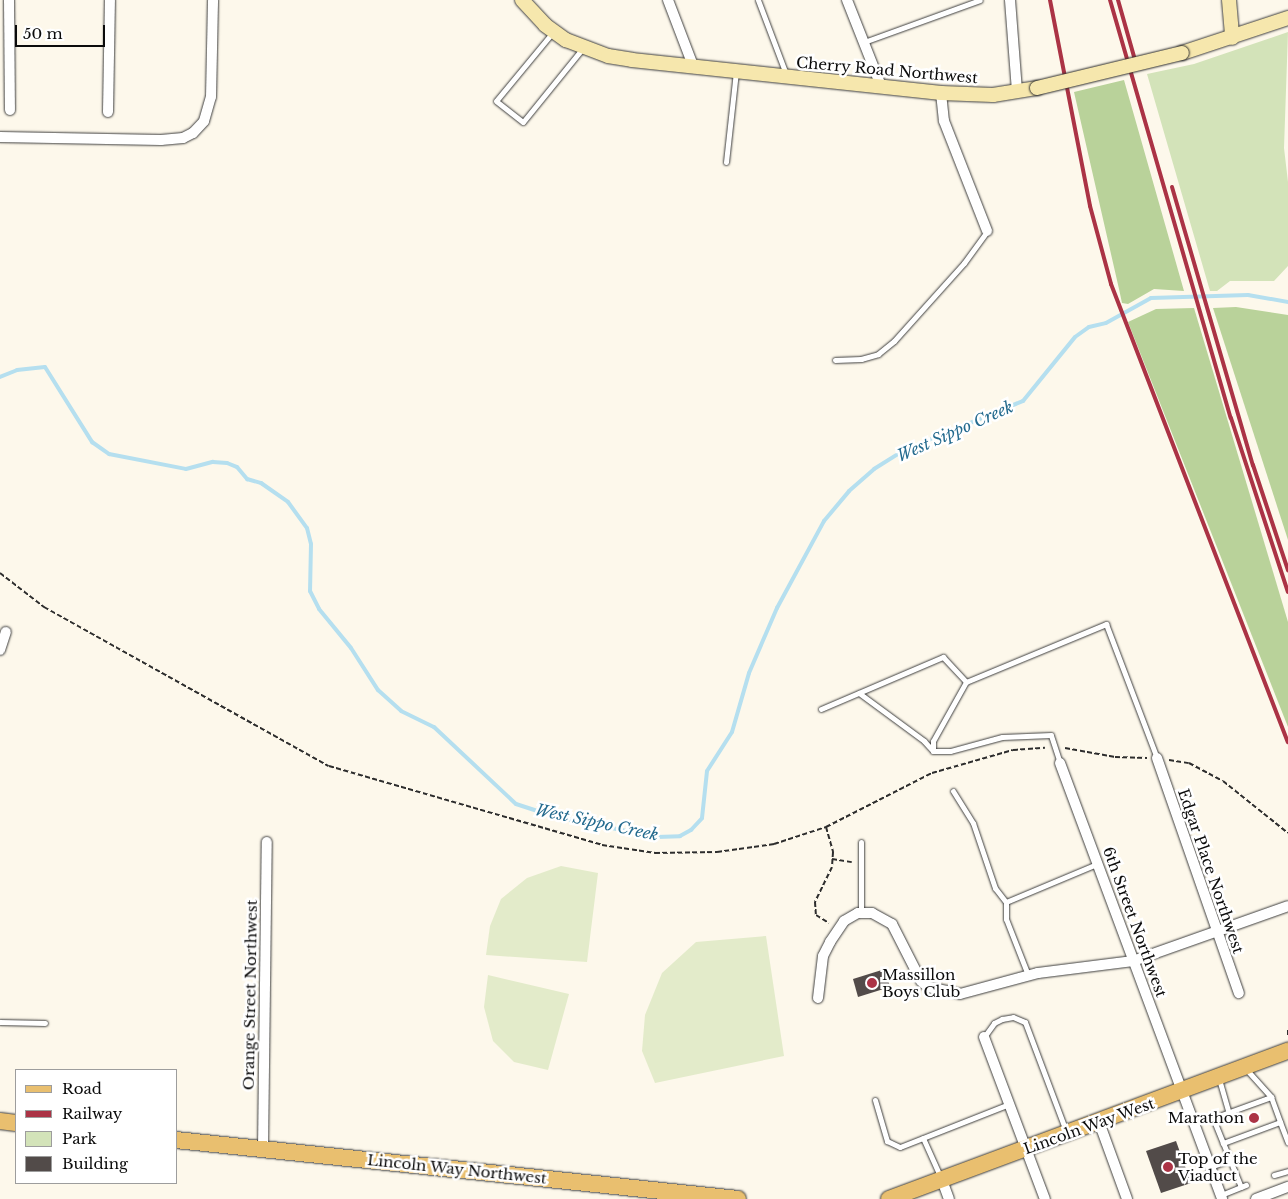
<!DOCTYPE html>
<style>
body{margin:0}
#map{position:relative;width:1288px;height:1199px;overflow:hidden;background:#fdf8eb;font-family:"Libre Baskerville",serif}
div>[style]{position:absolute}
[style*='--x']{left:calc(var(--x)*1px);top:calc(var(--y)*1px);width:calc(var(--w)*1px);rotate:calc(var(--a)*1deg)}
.green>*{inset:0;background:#d3e3b9}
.forest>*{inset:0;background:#b9d29a}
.pitch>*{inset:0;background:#e3ebca}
.stream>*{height:4px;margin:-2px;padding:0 2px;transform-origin:2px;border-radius:2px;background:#b5dfef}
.building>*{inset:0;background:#524b49}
.path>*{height:2px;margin-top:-1px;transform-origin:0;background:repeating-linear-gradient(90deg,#2d2d2d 0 5px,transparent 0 7.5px)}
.roads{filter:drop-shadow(0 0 1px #3e3e3e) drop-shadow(0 0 1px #3e3e3e)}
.lane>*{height:5px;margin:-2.5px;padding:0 2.5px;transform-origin:2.5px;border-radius:2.5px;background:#fff}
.street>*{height:10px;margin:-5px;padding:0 5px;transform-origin:5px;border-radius:5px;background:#fff}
.secondary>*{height:14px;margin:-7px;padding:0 7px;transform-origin:7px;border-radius:7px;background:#f6e7ad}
.primary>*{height:16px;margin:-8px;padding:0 8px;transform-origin:8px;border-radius:8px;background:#e9bf6f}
.rail>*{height:4px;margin:-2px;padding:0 2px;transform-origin:2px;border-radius:2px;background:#ab3345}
.bridges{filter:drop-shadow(0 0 1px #2d2d2d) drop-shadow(0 0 1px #2d2d2d)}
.secondary-bridge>*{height:14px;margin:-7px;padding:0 7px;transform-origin:7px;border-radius:7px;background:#f6e7ad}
.dots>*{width:14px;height:14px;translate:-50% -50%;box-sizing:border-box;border:2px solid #fff;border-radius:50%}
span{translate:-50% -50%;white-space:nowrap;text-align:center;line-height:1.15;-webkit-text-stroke:5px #fff;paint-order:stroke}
.street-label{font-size:15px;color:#0b0b0b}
.poi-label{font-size:15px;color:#0b0b0b}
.left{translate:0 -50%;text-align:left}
.right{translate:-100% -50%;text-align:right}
.water-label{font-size:16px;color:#236a8e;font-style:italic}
.legend{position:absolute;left:15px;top:1069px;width:162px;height:115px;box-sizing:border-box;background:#fff;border:1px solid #9d9d9d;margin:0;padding:6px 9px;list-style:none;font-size:15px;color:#0b0b0b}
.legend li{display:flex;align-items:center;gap:10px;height:25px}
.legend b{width:25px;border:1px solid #9d9d9d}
.scale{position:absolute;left:15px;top:25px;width:90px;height:22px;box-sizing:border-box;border:2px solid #0b0b0b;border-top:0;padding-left:6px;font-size:15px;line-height:18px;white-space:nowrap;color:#0b0b0b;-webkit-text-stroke:4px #fff;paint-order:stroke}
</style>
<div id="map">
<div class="green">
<div style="clip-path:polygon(1288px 32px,1284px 148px,1288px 182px,1288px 266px,1274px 281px,1230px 281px,1217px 291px,1210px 291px,1147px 74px,1194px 64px)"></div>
</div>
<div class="forest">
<div style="clip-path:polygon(1124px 80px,1184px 291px,1154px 289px,1128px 304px,1122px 303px,1119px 289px,1074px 92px)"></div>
<div style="clip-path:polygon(1236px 307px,1288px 315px,1288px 540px,1213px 308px)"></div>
<div style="clip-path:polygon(1194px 308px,1288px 622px,1288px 727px,1128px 322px,1156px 309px)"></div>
</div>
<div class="pitch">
<div style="clip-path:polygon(561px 866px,598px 873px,587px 962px,486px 955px,490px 926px,501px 899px,527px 878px)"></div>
<div style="clip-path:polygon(766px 936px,784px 1056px,655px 1083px,642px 1051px,645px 1015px,662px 973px,696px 942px)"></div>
<div style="clip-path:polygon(488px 975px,569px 994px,548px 1070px,514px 1062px,493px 1041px,484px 1007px)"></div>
</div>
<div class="stream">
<div style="--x:0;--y:377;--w:18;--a:-22"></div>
<div style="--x:17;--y:370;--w:28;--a:-6"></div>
<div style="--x:45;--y:367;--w:89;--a:57.9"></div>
<div style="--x:92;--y:442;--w:21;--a:35"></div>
<div style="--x:109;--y:454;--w:78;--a:11"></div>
<div style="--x:186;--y:469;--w:28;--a:-15"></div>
<div style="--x:213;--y:462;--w:14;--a:4"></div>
<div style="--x:227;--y:463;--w:11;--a:22"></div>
<div style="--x:237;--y:467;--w:16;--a:50"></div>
<div style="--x:247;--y:479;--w:15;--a:16"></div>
<div style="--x:261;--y:483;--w:33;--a:35"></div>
<div style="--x:288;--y:502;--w:32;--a:54"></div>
<div style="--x:307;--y:528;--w:16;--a:76"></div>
<div style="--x:311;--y:544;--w:47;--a:91.2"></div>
<div style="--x:310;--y:591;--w:20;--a:63"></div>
<div style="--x:319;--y:609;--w:50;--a:50.6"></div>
<div style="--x:351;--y:648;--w:50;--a:57.3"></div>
<div style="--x:378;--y:690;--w:31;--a:42"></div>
<div style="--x:401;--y:711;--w:37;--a:26"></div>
<div style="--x:434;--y:727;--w:112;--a:43.2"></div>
<div style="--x:516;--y:804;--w:42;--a:18"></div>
<div style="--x:556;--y:817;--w:103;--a:11.2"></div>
<div style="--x:657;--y:837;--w:23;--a:-2"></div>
<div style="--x:680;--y:836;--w:13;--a:-29"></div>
<div style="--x:691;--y:830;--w:16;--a:-47"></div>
<div style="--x:702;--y:818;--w:47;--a:-83.9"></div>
<div style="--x:707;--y:771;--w:46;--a:-57.3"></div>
<div style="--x:732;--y:732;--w:61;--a:-73.9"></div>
<div style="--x:749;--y:673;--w:71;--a:-66.7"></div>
<div style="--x:777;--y:608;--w:99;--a:-61.6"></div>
<div style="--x:824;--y:521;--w:39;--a:-50"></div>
<div style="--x:849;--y:491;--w:33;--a:-41"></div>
<div style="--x:874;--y:469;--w:36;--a:-32"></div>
<div style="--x:905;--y:450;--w:128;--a:-22.6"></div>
<div style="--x:1023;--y:401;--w:82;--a:-50.9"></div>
<div style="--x:1075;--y:337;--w:17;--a:-36"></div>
<div style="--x:1089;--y:327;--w:17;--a:-13"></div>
<div style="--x:1106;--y:323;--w:51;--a:-29.1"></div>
<div style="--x:1151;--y:298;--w:97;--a:-1.8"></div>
<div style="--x:1248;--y:295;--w:41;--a:9.9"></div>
</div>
<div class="building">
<div style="clip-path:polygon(885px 969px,890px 987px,858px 997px,853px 979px)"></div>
<div style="clip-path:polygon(1176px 1141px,1191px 1183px,1161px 1193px,1146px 1151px)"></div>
</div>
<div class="path">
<div style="--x:0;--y:573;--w:56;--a:37.7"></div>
<div style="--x:44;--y:607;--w:326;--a:29.2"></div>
<div style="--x:329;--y:766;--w:284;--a:16.1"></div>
<div style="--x:602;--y:845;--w:54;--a:8.6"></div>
<div style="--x:655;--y:853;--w:62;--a:-0.9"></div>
<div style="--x:717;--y:852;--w:58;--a:-8"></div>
<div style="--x:774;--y:844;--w:55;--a:-18.1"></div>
<div style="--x:826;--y:827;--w:119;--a:-27"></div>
<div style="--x:932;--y:773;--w:84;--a:-15.9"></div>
<div style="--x:1013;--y:750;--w:32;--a:-4"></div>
<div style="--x:1065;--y:748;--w:51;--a:10.2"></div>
<div style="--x:1115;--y:757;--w:32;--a:2"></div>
<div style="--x:1169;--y:760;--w:20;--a:9"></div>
<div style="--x:1189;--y:763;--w:38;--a:28"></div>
<div style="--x:1223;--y:781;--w:83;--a:38.7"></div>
<div style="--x:826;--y:827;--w:26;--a:74"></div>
<div style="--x:833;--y:852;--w:15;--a:94"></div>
<div style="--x:832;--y:867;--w:39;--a:116"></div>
<div style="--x:815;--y:902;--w:13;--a:86"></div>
<div style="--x:816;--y:915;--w:15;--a:32"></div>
<div style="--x:832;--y:859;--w:20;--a:9"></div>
<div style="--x:1288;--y:1030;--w:5;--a:90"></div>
</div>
<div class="roads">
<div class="lane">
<div style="--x:758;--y:0;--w:79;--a:69.3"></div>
<div style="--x:553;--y:32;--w:89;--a:129.6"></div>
<div style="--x:496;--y:101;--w:34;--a:38"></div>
<div style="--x:523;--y:122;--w:95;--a:-51"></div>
<div style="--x:864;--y:42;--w:123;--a:-19.9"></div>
<div style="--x:726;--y:162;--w:91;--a:-83.7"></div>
<div style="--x:835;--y:360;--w:26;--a:-2"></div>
<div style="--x:861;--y:359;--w:18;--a:-16"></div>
<div style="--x:878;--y:354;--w:21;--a:-39"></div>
<div style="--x:894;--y:341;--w:105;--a:-48.1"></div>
<div style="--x:964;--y:263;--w:39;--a:-54"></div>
<div style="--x:859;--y:693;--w:81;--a:36.4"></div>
<div style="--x:924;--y:741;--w:13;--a:48"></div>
<div style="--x:821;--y:709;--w:133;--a:-23.1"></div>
<div style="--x:943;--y:657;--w:34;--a:47"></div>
<div style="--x:1060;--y:763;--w:29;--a:-108"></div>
<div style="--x:1051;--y:735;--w:49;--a:177.7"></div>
<div style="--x:1002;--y:737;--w:54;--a:164.9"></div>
<div style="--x:950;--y:751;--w:17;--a:180"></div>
<div style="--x:933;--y:751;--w:10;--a:-90"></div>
<div style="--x:933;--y:741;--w:68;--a:-60.8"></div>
<div style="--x:966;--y:682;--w:152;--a:-22.5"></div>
<div style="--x:1106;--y:624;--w:143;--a:69.2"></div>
<div style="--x:953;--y:791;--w:38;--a:58"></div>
<div style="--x:973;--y:823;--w:69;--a:71.3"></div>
<div style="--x:995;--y:888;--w:18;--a:52"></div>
<div style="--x:861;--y:912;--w:70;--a:-90"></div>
<div style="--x:1028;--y:975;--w:60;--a:-111.4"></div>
<div style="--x:1006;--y:919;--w:17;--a:-90"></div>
<div style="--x:1006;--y:902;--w:99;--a:-22.7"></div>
<div style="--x:0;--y:1022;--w:45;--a:1.3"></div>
<div style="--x:984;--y:1037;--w:17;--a:-54"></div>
<div style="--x:994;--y:1023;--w:9;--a:-27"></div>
<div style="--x:1002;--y:1019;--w:11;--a:-10"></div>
<div style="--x:1013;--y:1017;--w:13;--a:23"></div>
<div style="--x:1025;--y:1022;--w:116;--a:69.4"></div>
<div style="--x:1246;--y:1069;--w:38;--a:48"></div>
<div style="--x:1219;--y:1079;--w:36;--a:74"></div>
<div style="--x:875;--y:1100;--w:43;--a:73.7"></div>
<div style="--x:887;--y:1141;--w:14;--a:25"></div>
<div style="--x:900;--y:1147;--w:117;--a:-21.5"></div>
<div style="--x:1280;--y:1122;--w:22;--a:69"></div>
<div style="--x:923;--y:1138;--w:42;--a:65.9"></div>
<div style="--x:1230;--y:1160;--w:29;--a:68"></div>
<div style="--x:1210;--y:1167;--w:21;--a:-19"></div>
<div style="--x:1230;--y:1160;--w:18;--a:-112"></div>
<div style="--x:1223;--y:1143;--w:27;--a:-112"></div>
<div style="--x:1213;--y:1118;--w:62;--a:-19.9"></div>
<div style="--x:1271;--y:1097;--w:27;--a:70"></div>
<div style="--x:1280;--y:1122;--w:61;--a:159.8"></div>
<div style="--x:1274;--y:1175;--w:15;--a:-16"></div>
<div style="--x:1221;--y:1195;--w:27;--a:-22"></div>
</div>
<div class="street">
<div style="--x:9;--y:0;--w:110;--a:89.5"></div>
<div style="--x:668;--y:0;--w:73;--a:69.1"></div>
<div style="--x:847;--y:0;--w:92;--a:68.4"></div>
<div style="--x:1010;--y:0;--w:92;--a:85.6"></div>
<div style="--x:941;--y:93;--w:28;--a:84"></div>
<div style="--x:944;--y:121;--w:118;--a:68.6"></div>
<div style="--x:108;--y:112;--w:112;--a:-89"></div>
<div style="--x:0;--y:137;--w:161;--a:1.1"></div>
<div style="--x:161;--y:140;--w:22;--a:-5"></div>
<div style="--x:183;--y:138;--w:11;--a:-27"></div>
<div style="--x:193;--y:133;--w:16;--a:-47"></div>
<div style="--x:204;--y:121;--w:25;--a:-74"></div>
<div style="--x:211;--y:97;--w:97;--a:-88.8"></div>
<div style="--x:0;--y:650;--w:19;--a:-72"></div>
<div style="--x:1157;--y:758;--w:249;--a:70.8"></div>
<div style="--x:1060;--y:763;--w:465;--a:69.6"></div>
<div style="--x:818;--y:998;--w:42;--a:-83.2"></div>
<div style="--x:823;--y:956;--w:16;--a:-63"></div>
<div style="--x:830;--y:942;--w:25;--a:-56"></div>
<div style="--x:844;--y:921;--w:16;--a:-30"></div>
<div style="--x:858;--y:913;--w:14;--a:0"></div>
<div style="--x:872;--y:913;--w:23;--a:29"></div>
<div style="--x:892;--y:924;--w:64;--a:63"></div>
<div style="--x:921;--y:981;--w:9;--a:41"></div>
<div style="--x:928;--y:987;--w:33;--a:12"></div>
<div style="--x:960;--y:994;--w:81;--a:-15.1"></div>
<div style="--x:1038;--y:973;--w:96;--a:-7.2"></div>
<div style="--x:1133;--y:961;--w:164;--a:-19.5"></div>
<div style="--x:984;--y:1037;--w:173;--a:69.4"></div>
<div style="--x:1099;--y:1122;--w:82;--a:70"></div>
<div style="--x:263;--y:1148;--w:306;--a:-89.3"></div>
<div style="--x:942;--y:1180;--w:20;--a:70"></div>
<div style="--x:1256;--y:1199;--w:34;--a:-21"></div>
</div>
<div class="secondary">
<div style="--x:522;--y:0;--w:34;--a:47"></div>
<div style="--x:545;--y:25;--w:26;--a:36"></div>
<div style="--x:566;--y:40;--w:45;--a:20.9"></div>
<div style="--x:608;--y:56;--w:24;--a:9"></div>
<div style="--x:632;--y:60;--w:311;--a:6.1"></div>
<div style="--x:941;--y:93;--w:52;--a:2.2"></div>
<div style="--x:993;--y:95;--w:45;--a:-9"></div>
<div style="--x:1229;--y:0;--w:38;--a:85"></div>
<div style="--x:1182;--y:53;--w:112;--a:-18.3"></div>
</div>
<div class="primary">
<div style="--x:0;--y:1121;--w:16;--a:7"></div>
<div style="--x:176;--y:1140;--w:565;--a:5.99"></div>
<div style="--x:889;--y:1199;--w:426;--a:-20.4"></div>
</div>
</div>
<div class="rail">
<div style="--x:1050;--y:0;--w:210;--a:79"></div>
<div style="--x:1090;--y:206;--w:81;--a:74.9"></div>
<div style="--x:1111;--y:284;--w:491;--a:68.9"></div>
<div style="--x:1110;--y:0;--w:435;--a:73.9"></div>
<div style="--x:1231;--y:418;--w:183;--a:71.9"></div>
<div style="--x:1118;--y:0;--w:70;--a:74.2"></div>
<div style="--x:1172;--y:187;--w:290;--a:73.8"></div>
<div style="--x:1253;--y:465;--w:111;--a:71.6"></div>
</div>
<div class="bridges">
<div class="secondary-bridge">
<div style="--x:1037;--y:88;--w:149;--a:-13.6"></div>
</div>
</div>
<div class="dots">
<div style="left:872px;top:983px;background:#ab3345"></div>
<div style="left:1254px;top:1118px;background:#ab3345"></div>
<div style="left:1168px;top:1167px;background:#ab3345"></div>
</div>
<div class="street-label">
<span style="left:887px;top:70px;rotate:5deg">Cherry Road Northwest</span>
<span style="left:1211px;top:871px;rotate:71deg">Edgar Place Northwest</span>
<span style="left:1135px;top:922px;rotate:70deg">6th Street Northwest</span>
<span style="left:250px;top:995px;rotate:-89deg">Orange Street Northwest</span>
<span style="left:1089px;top:1126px;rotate:-20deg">Lincoln Way West</span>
<span style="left:457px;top:1169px;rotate:6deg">Lincoln Way Northwest</span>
</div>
<div class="poi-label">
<span class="left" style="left:882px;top:983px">Massillon<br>Boys Club</span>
<span class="right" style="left:1244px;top:1118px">Marathon</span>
<span class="left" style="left:1178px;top:1167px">Top of the<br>Viaduct</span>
</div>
<div class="water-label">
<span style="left:955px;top:431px;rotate:-24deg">West Sippo Creek</span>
<span style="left:597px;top:822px;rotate:12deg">West Sippo Creek</span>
</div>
<ul class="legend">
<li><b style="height:6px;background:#e9bf6f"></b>Road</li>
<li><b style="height:6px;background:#ab3345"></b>Railway</li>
<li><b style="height:14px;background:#d3e3b9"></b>Park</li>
<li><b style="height:14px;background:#524b49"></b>Building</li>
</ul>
<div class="scale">50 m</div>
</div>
